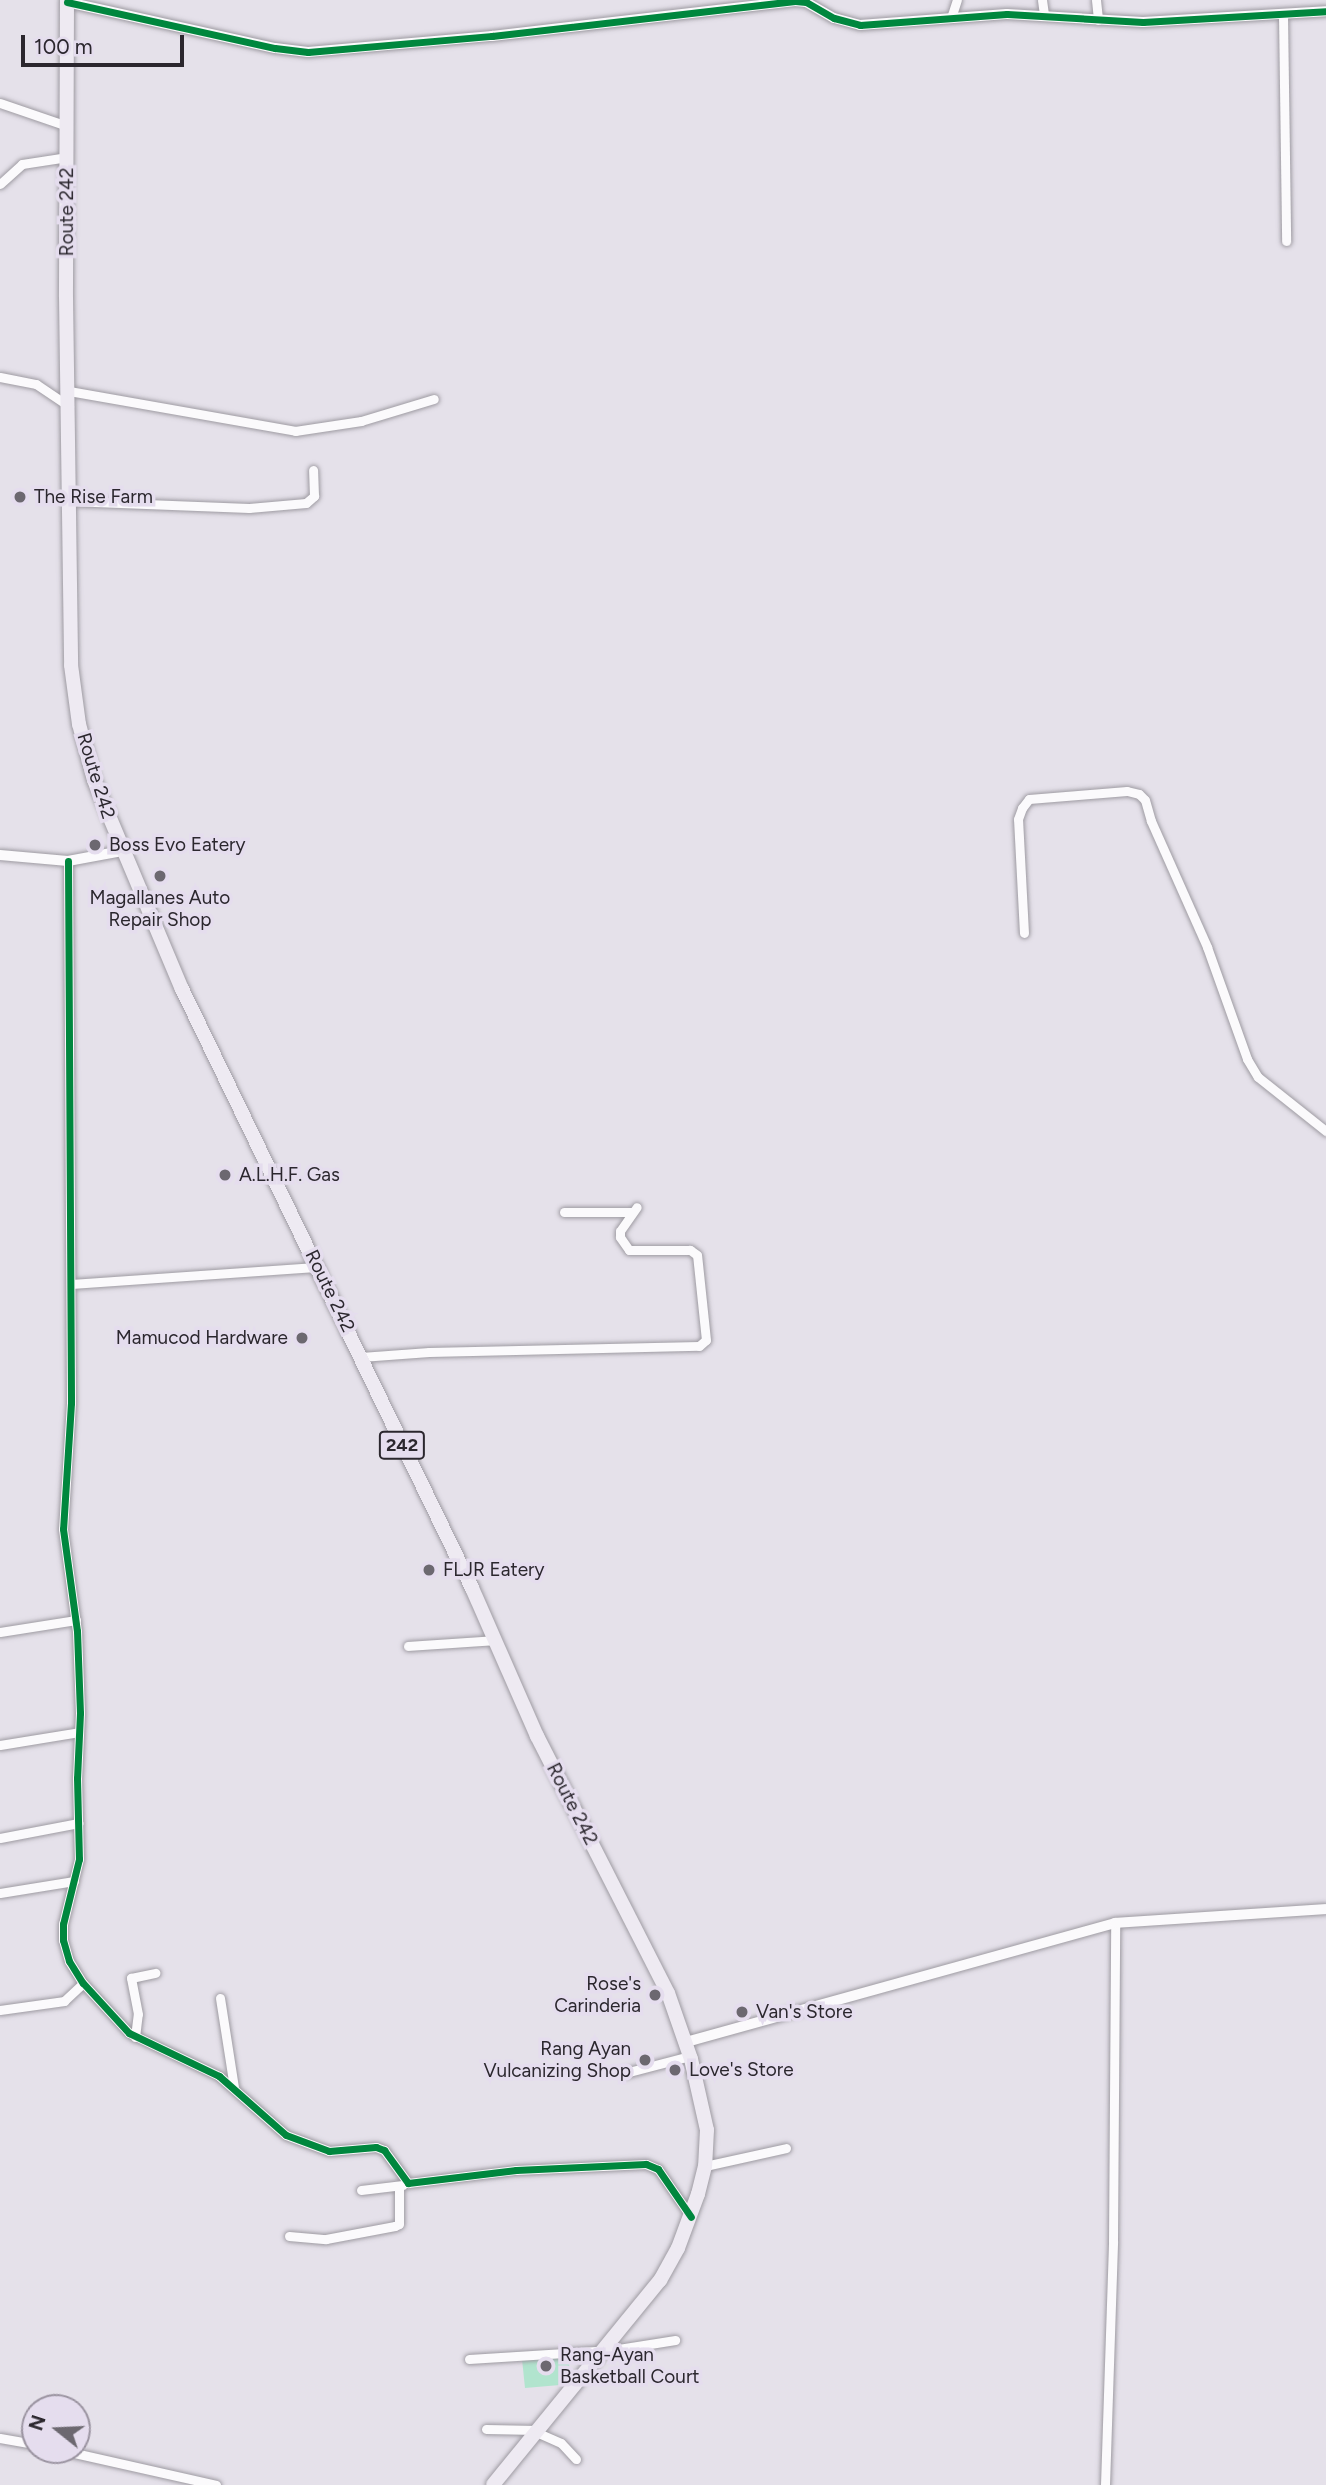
<!DOCTYPE html>
<style>
body{margin:0}
#map{position:relative;width:1326px;height:2485px;overflow:hidden;background:#e5e1ea;font-family:Figtree,sans-serif}
div>[style]{position:absolute}
[style*='--x']{left:calc(var(--x)*1px);top:calc(var(--y)*1px);width:calc(var(--w)*1px);rotate:calc(var(--a)*1deg)}
.green>*{inset:0;background:#b1e4ce}
.roads{filter:drop-shadow(0 0 2px #9e9ba2) drop-shadow(0 0 2px #9e9ba2)}
.minor>*{height:9px;margin:-4.5px;padding:0 4.5px;transform-origin:4.5px;border-radius:4.5px;background:#fbfafc}
.tertiary>*{height:10px;margin:-5px;padding:0 5px;transform-origin:5px;border-radius:5px;background:#fbfafc}
.primary>*{height:14px;margin:-7px;padding:0 7px;transform-origin:7px;border-radius:7px;background:#eeeaf2}
.cycleway>*{height:7px;margin:-3.5px;padding:0 3.5px;transform-origin:3.5px;border-radius:3.5px;background:#00873e}
.dots>*{width:19px;height:19px;translate:-50% -50%;box-sizing:border-box;border:4px solid #e5ddee;border-radius:50%}
span{translate:-50% -50%;white-space:nowrap;text-align:center;line-height:1.15;-webkit-text-stroke:7px #e5ddee;paint-order:stroke}
.shield-label span{padding:2px 5px;background:#e5ddee;border:2px solid;border-radius:5px;-webkit-text-stroke-width:0}
.shield-label{font-size:18px;color:#2b272e;font-weight:700}
.street-label{font-size:19px;color:#2b272e}
.poi-label{font-size:19px;color:#2b272e}
.left{translate:0 -50%;text-align:left}
.right{translate:-100% -50%;text-align:right}
.north{position:absolute;left:21px;top:2394px;width:70px;height:70px;box-sizing:border-box;background:#e5ddee;border:2px solid #9b94a1;border-radius:50%;rotate:288deg;font-size:19px;font-weight:700;line-height:28px;text-align:center;color:#2b272e}
.north::after{content:'';display:block;margin:auto;width:24px;height:32px;background:#6c6870;clip-path:polygon(50% 0,100% 100%,50% 72%,0 100%)}
.scale{position:absolute;left:21px;top:35px;width:163px;height:32px;box-sizing:border-box;border:4px solid #2b272e;border-top:0;padding-left:9px;font-size:21px;line-height:24px;white-space:nowrap;color:#2b272e;-webkit-text-stroke:5px #e5ddee;paint-order:stroke}
</style>
<div id="map">
<div class="green">
<div style="clip-path:polygon(568px 2355px,570px 2373px,560px 2385px,525px 2388px,522px 2359px)"></div>
</div>
<div class="roads">
<div class="minor">
<div style="--x:1042;--y:0;--w:15;--a:82"></div>
<div style="--x:1096;--y:0;--w:20;--a:84"></div>
<div style="--x:1283;--y:14;--w:227;--a:89.2"></div>
<div style="--x:951;--y:18;--w:19;--a:-72"></div>
<div style="--x:0;--y:103;--w:71;--a:18.9"></div>
<div style="--x:0;--y:184;--w:30;--a:-42"></div>
<div style="--x:22;--y:164;--w:46;--a:-8.8"></div>
<div style="--x:0;--y:377;--w:37;--a:11"></div>
<div style="--x:36;--y:384;--w:40;--a:34"></div>
<div style="--x:69;--y:391;--w:230;--a:10"></div>
<div style="--x:295;--y:431;--w:67;--a:-8.6"></div>
<div style="--x:361;--y:421;--w:76;--a:-16.8"></div>
<div style="--x:69;--y:501;--w:180;--a:2.2"></div>
<div style="--x:249;--y:508;--w:57;--a:-5"></div>
<div style="--x:306;--y:503;--w:11;--a:-41"></div>
<div style="--x:314;--y:496;--w:26;--a:-92"></div>
<div style="--x:68;--y:861;--w:542;--a:89.68"></div>
<div style="--x:71;--y:1403;--w:126;--a:93.6"></div>
<div style="--x:63;--y:1529;--w:103;--a:82.2"></div>
<div style="--x:77;--y:1631;--w:82;--a:87.9"></div>
<div style="--x:80;--y:1713;--w:65;--a:92.6"></div>
<div style="--x:77;--y:1778;--w:81;--a:88.6"></div>
<div style="--x:79;--y:1859;--w:67;--a:103.8"></div>
<div style="--x:63;--y:1924;--w:16;--a:90"></div>
<div style="--x:63;--y:1940;--w:22;--a:74"></div>
<div style="--x:69;--y:1961;--w:26;--a:58"></div>
<div style="--x:83;--y:1983;--w:68;--a:47.4"></div>
<div style="--x:129;--y:2033;--w:100;--a:25.5"></div>
<div style="--x:219;--y:2076;--w:89;--a:41.4"></div>
<div style="--x:286;--y:2135;--w:46;--a:20.4"></div>
<div style="--x:329;--y:2151;--w:47;--a:-4.9"></div>
<div style="--x:376;--y:2147;--w:9;--a:21"></div>
<div style="--x:384;--y:2150;--w:41;--a:54"></div>
<div style="--x:408;--y:2183;--w:109;--a:-6.9"></div>
<div style="--x:516;--y:2170;--w:130;--a:-2.6"></div>
<div style="--x:646;--y:2164;--w:13;--a:23"></div>
<div style="--x:658;--y:2169;--w:58;--a:55.5"></div>
<div style="--x:1024;--y:933;--w:114;--a:-93"></div>
<div style="--x:1018;--y:819;--w:12;--a:-70"></div>
<div style="--x:1022;--y:808;--w:11;--a:-52"></div>
<div style="--x:1029;--y:799;--w:98;--a:-4.7"></div>
<div style="--x:1127;--y:791;--w:12;--a:14"></div>
<div style="--x:1139;--y:794;--w:8;--a:45"></div>
<div style="--x:1145;--y:800;--w:22;--a:74"></div>
<div style="--x:1151;--y:821;--w:138;--a:66"></div>
<div style="--x:1207;--y:947;--w:119;--a:70.3"></div>
<div style="--x:1247;--y:1059;--w:21;--a:59"></div>
<div style="--x:1258;--y:1077;--w:87;--a:38.5"></div>
<div style="--x:564;--y:1212;--w:68;--a:0"></div>
<div style="--x:72;--y:1284;--w:247;--a:-4"></div>
<div style="--x:361;--y:1357;--w:68;--a:-4.2"></div>
<div style="--x:429;--y:1352;--w:270;--a:-1.3"></div>
<div style="--x:699;--y:1346;--w:9;--a:-41"></div>
<div style="--x:706;--y:1340;--w:85;--a:-96"></div>
<div style="--x:697;--y:1255;--w:9;--a:-144"></div>
<div style="--x:690;--y:1250;--w:61;--a:180"></div>
<div style="--x:629;--y:1250;--w:16;--a:-125"></div>
<div style="--x:620;--y:1237;--w:6;--a:-90"></div>
<div style="--x:620;--y:1231;--w:29;--a:-55"></div>
<div style="--x:0;--y:1632;--w:77;--a:-9"></div>
<div style="--x:408;--y:1646;--w:88;--a:-3.9"></div>
<div style="--x:0;--y:1745;--w:80;--a:-9.3"></div>
<div style="--x:0;--y:1838;--w:80;--a:-10.8"></div>
<div style="--x:0;--y:1893;--w:75;--a:-9.2"></div>
<div style="--x:220;--y:1998;--w:90;--a:81.1"></div>
<div style="--x:0;--y:2010;--w:65;--a:-8"></div>
<div style="--x:64;--y:2001;--w:26;--a:-43"></div>
<div style="--x:135;--y:2037;--w:23;--a:-83"></div>
<div style="--x:138;--y:2014;--w:37;--a:-101"></div>
<div style="--x:131;--y:1978;--w:25;--a:-12"></div>
<div style="--x:625;--y:2073;--w:67;--a:-14.7"></div>
<div style="--x:705;--y:2166;--w:83;--a:-12.5"></div>
<div style="--x:361;--y:2190;--w:42;--a:-6.8"></div>
<div style="--x:289;--y:2236;--w:37;--a:5"></div>
<div style="--x:326;--y:2239;--w:70;--a:-10.7"></div>
<div style="--x:395;--y:2226;--w:4;--a:-27"></div>
<div style="--x:399;--y:2224;--w:37;--a:-90"></div>
<div style="--x:469;--y:2359;--w:143;--a:-3.6"></div>
<div style="--x:612;--y:2350;--w:64;--a:-9"></div>
<div style="--x:486;--y:2429;--w:51;--a:1.1"></div>
<div style="--x:536;--y:2432;--w:27;--a:24"></div>
<div style="--x:561;--y:2443;--w:22;--a:47"></div>
<div style="--x:0;--y:2438;--w:36;--a:10"></div>
<div style="--x:61;--y:2450;--w:159;--a:12.7"></div>
<div style="--x:1105;--y:2485;--w:244;--a:-88.1"></div>
<div style="--x:1113;--y:2241;--w:318;--a:-89.6"></div>
</div>
<div class="tertiary">
<div style="--x:67;--y:2;--w:213;--a:12.5"></div>
<div style="--x:275;--y:48;--w:33;--a:7"></div>
<div style="--x:308;--y:52;--w:185;--a:-5"></div>
<div style="--x:492;--y:36;--w:305;--a:-6.6"></div>
<div style="--x:795;--y:1;--w:11;--a:5"></div>
<div style="--x:806;--y:2;--w:32;--a:30"></div>
<div style="--x:834;--y:18;--w:27;--a:15"></div>
<div style="--x:860;--y:25;--w:147;--a:-4.3"></div>
<div style="--x:1007;--y:14;--w:136;--a:3.4"></div>
<div style="--x:1143;--y:22;--w:183;--a:-3.4"></div>
<div style="--x:0;--y:855;--w:68;--a:5"></div>
<div style="--x:68;--y:861;--w:55;--a:-10.5"></div>
<div style="--x:686;--y:2042;--w:445;--a:-15.5"></div>
<div style="--x:1115;--y:1923;--w:211;--a:-3.8"></div>
</div>
<div class="primary">
<div style="--x:67;--y:0;--w:297;--a:90.2"></div>
<div style="--x:66;--y:297;--w:368;--a:89.2"></div>
<div style="--x:71;--y:665;--w:60;--a:82.3"></div>
<div style="--x:79;--y:724;--w:58;--a:75"></div>
<div style="--x:94;--y:780;--w:227;--a:67.2"></div>
<div style="--x:182;--y:989;--w:666;--a:64.17"></div>
<div style="--x:472;--y:1588;--w:162;--a:66.3"></div>
<div style="--x:537;--y:1736;--w:288;--a:63"></div>
<div style="--x:668;--y:1993;--w:70;--a:70.8"></div>
<div style="--x:691;--y:2059;--w:73;--a:77.3"></div>
<div style="--x:707;--y:2130;--w:36;--a:93"></div>
<div style="--x:705;--y:2166;--w:29;--a:104"></div>
<div style="--x:698;--y:2194;--w:58;--a:110.3"></div>
<div style="--x:678;--y:2248;--w:37;--a:119"></div>
<div style="--x:660;--y:2280;--w:264;--a:129.2"></div>
</div>
</div>
<div class="cycleway">
<div style="--x:67;--y:2;--w:213;--a:12.5"></div>
<div style="--x:275;--y:48;--w:33;--a:7"></div>
<div style="--x:308;--y:52;--w:185;--a:-5"></div>
<div style="--x:492;--y:36;--w:305;--a:-6.6"></div>
<div style="--x:795;--y:1;--w:11;--a:5"></div>
<div style="--x:806;--y:2;--w:32;--a:30"></div>
<div style="--x:834;--y:18;--w:27;--a:15"></div>
<div style="--x:860;--y:25;--w:147;--a:-4.3"></div>
<div style="--x:1007;--y:14;--w:136;--a:3.4"></div>
<div style="--x:1143;--y:22;--w:183;--a:-3.4"></div>
<div style="--x:68;--y:861;--w:542;--a:89.68"></div>
<div style="--x:71;--y:1403;--w:126;--a:93.6"></div>
<div style="--x:63;--y:1529;--w:103;--a:82.2"></div>
<div style="--x:77;--y:1631;--w:82;--a:87.9"></div>
<div style="--x:80;--y:1713;--w:65;--a:92.6"></div>
<div style="--x:77;--y:1778;--w:81;--a:88.6"></div>
<div style="--x:79;--y:1859;--w:67;--a:103.8"></div>
<div style="--x:63;--y:1924;--w:16;--a:90"></div>
<div style="--x:63;--y:1940;--w:22;--a:74"></div>
<div style="--x:69;--y:1961;--w:26;--a:58"></div>
<div style="--x:83;--y:1983;--w:68;--a:47.4"></div>
<div style="--x:129;--y:2033;--w:100;--a:25.5"></div>
<div style="--x:219;--y:2076;--w:89;--a:41.4"></div>
<div style="--x:286;--y:2135;--w:46;--a:20.4"></div>
<div style="--x:329;--y:2151;--w:47;--a:-4.9"></div>
<div style="--x:376;--y:2147;--w:9;--a:21"></div>
<div style="--x:384;--y:2150;--w:41;--a:54"></div>
<div style="--x:408;--y:2183;--w:109;--a:-6.9"></div>
<div style="--x:516;--y:2170;--w:130;--a:-2.6"></div>
<div style="--x:646;--y:2164;--w:13;--a:23"></div>
<div style="--x:658;--y:2169;--w:58;--a:55.5"></div>
</div>
<div class="dots">
<div style="left:20px;top:497px;background:#6c6870"></div>
<div style="left:95px;top:845px;background:#6c6870"></div>
<div style="left:160px;top:876px;background:#6c6870"></div>
<div style="left:225px;top:1175px;background:#6c6870"></div>
<div style="left:302px;top:1338px;background:#6c6870"></div>
<div style="left:429px;top:1570px;background:#6c6870"></div>
<div style="left:655px;top:1995px;background:#6c6870"></div>
<div style="left:742px;top:2012px;background:#6c6870"></div>
<div style="left:645px;top:2060px;background:#6c6870"></div>
<div style="left:675px;top:2070px;background:#6c6870"></div>
<div style="left:546px;top:2366px;background:#6c6870"></div>
</div>
<div class="shield-label">
<span style="left:402px;top:1445px">242</span>
</div>
<div class="street-label">
<span style="left:67px;top:212px;rotate:-90deg">Route 242</span>
<span style="left:96px;top:776px;rotate:73deg">Route 242</span>
<span style="left:330px;top:1291px;rotate:64deg">Route 242</span>
<span style="left:572px;top:1804px;rotate:63deg">Route 242</span>
</div>
<div class="poi-label">
<span class="left" style="left:34px;top:497px">The Rise Farm</span>
<span class="left" style="left:109px;top:845px">Boss Evo Eatery</span>
<span style="left:160px;top:909px">Magallanes Auto<br>Repair Shop</span>
<span class="left" style="left:239px;top:1175px">A.L.H.F. Gas</span>
<span class="right" style="left:288px;top:1338px">Mamucod Hardware</span>
<span class="left" style="left:443px;top:1570px">FLJR Eatery</span>
<span class="right" style="left:641px;top:1995px">Rose's<br>Carinderia</span>
<span class="left" style="left:756px;top:2012px">Van's Store</span>
<span class="right" style="left:631px;top:2060px">Rang Ayan<br>Vulcanizing Shop</span>
<span class="left" style="left:689px;top:2070px">Love's Store</span>
<span class="left" style="left:560px;top:2366px">Rang-Ayan<br>Basketball Court</span>
</div>
<div class="north">N</div>
<div class="scale">100 m</div>
</div>
